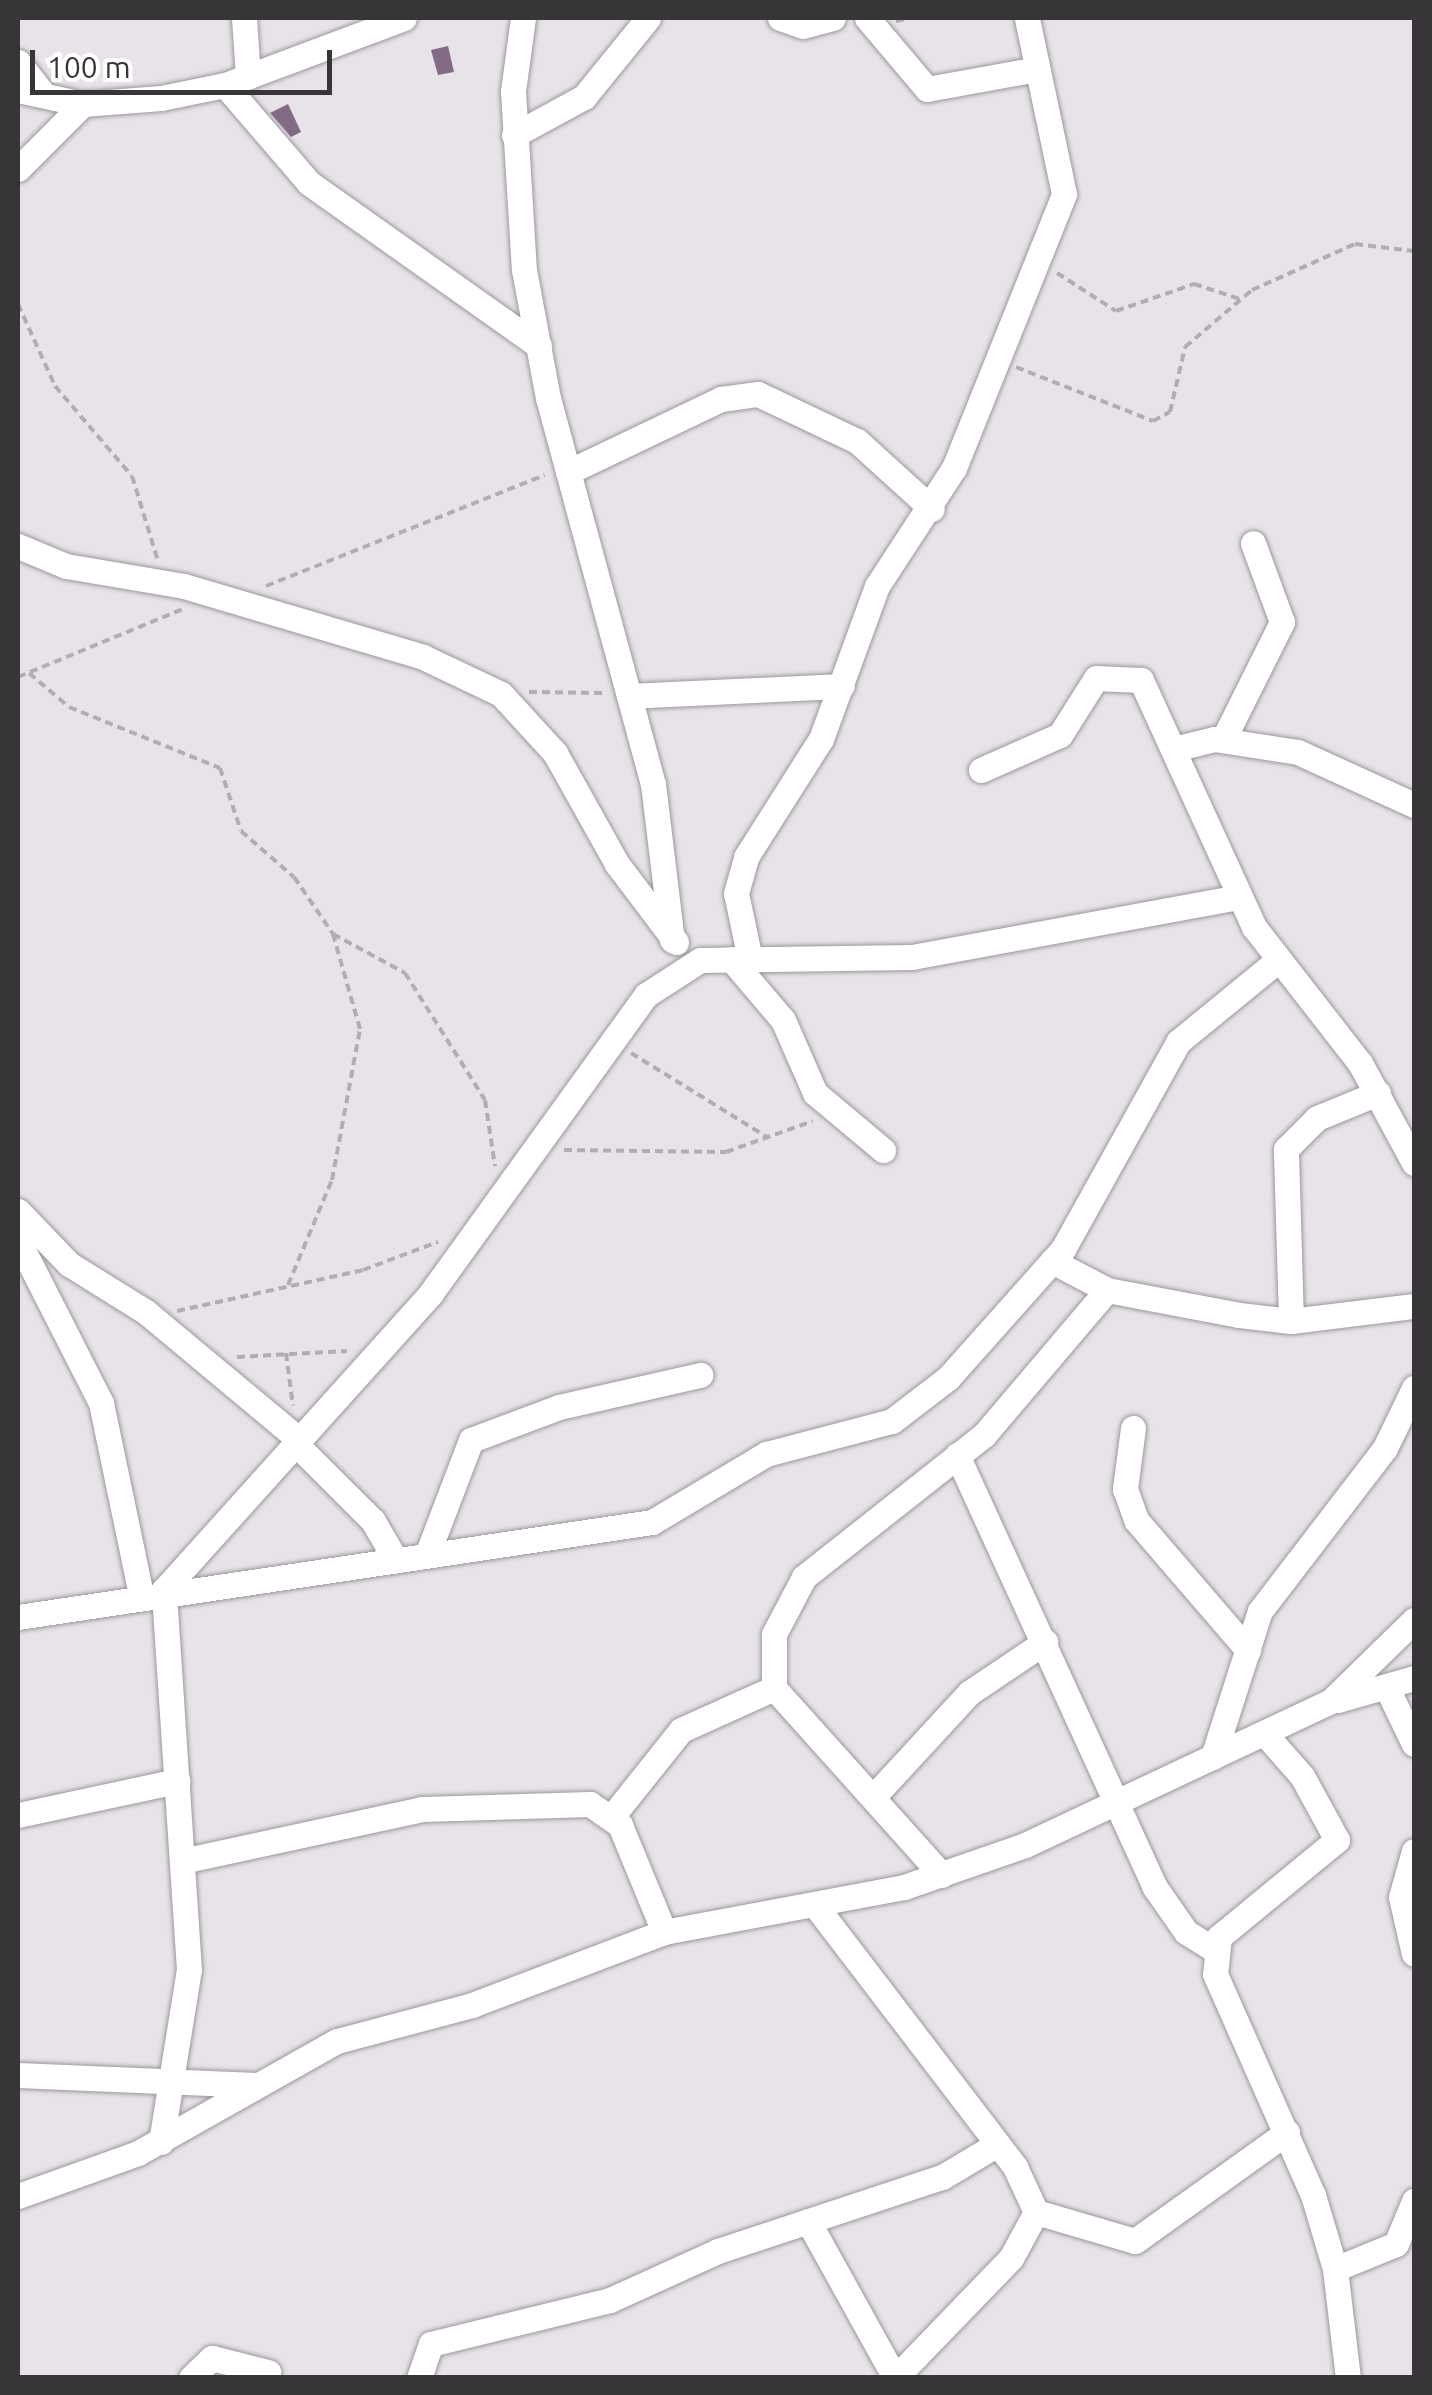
<!DOCTYPE html>
<style>
body{margin:0}
#map{position:relative;width:1432px;height:2395px;overflow:hidden;background:#e7e3e8;font-family:Ubuntu,sans-serif}
div>[style]{position:absolute}
[style*='--x']{left:calc(var(--x)*1px);top:calc(var(--y)*1px);width:calc(var(--w)*1px);rotate:calc(var(--a)*1deg)}
.building>*{inset:0;background:#836a85}
.path>*{height:4px;margin-top:-2px;transform-origin:0;background:repeating-linear-gradient(90deg,#b1aeb2 0 8px,transparent 0 13px)}
.roads{filter:drop-shadow(0 0 2px #9b979c) drop-shadow(0 0 2px #9b979c)}
.minor>*{height:25px;margin:-12.5px;padding:0 12.5px;transform-origin:12.5px;border-radius:12.5px;background:#fff}
span{translate:-50% -50%;white-space:nowrap;text-align:center;line-height:1.15;-webkit-text-stroke:10px #fff;paint-order:stroke}
.frame{position:absolute;inset:0;border:20px solid #373537;pointer-events:none}
.scale{position:absolute;left:30px;top:50px;width:302px;height:45px;box-sizing:border-box;border:5px solid #373537;border-top:0;padding-left:12px;font-size:30px;line-height:35px;white-space:nowrap;color:#373537;-webkit-text-stroke:8px #fff;paint-order:stroke}
</style>
<div id="map">
<div class="building">
<div style="clip-path:polygon(448px 46px,454px 72px,438px 75px,431px 50px)"></div>
<div style="clip-path:polygon(288px 104px,301px 132px,291px 137px,270px 113px)"></div>
</div>
<div class="path">
<div style="--x:896;--y:21;--w:15;--a:-11"></div>
<div style="--x:1057;--y:273;--w:70;--a:32.8"></div>
<div style="--x:1116;--y:311;--w:83;--a:-19.1"></div>
<div style="--x:1194;--y:284;--w:48;--a:18.1"></div>
<div style="--x:18;--y:304;--w:90;--a:65.7"></div>
<div style="--x:55;--y:386;--w:118;--a:49.5"></div>
<div style="--x:132;--y:476;--w:89;--a:73"></div>
<div style="--x:1016;--y:367;--w:147;--a:21.5"></div>
<div style="--x:1153;--y:421;--w:19;--a:-28"></div>
<div style="--x:1170;--y:412;--w:67;--a:-77"></div>
<div style="--x:1185;--y:347;--w:88;--a:-40.4"></div>
<div style="--x:1252;--y:290;--w:113;--a:-24.1"></div>
<div style="--x:1355;--y:244;--w:59;--a:6.8"></div>
<div style="--x:266;--y:586;--w:300;--a:-21.7"></div>
<div style="--x:29;--y:673;--w:52;--a:40.4"></div>
<div style="--x:69;--y:707;--w:163;--a:22"></div>
<div style="--x:220;--y:768;--w:66;--a:71.6"></div>
<div style="--x:241;--y:831;--w:70;--a:41"></div>
<div style="--x:294;--y:877;--w:69;--a:55.6"></div>
<div style="--x:333;--y:934;--w:82;--a:28.4"></div>
<div style="--x:405;--y:973;--w:150;--a:57.8"></div>
<div style="--x:485;--y:1100;--w:67;--a:81.4"></div>
<div style="--x:18;--y:677;--w:178;--a:-22.4"></div>
<div style="--x:529;--y:692;--w:76;--a:0.8"></div>
<div style="--x:631;--y:1053;--w:160;--a:31.7"></div>
<div style="--x:564;--y:1150;--w:162;--a:0.7"></div>
<div style="--x:726;--y:1152;--w:92;--a:-19.6"></div>
<div style="--x:288;--y:1285;--w:114;--a:-67.3"></div>
<div style="--x:332;--y:1180;--w:154;--a:-79.5"></div>
<div style="--x:360;--y:1029;--w:99;--a:-105.9"></div>
<div style="--x:177;--y:1311;--w:190;--a:-12.4"></div>
<div style="--x:363;--y:1270;--w:80;--a:-20.5"></div>
<div style="--x:286;--y:1353;--w:53;--a:82.5"></div>
<div style="--x:237;--y:1357;--w:110;--a:-3.1"></div>
</div>
<div class="roads">
<div class="minor">
<div style="--x:244;--y:18;--w:59;--a:86.1"></div>
<div style="--x:523;--y:18;--w:74;--a:97.8"></div>
<div style="--x:513;--y:91;--w:179;--a:86.5"></div>
<div style="--x:524;--y:270;--w:130;--a:79.4"></div>
<div style="--x:548;--y:398;--w:400;--a:74.8"></div>
<div style="--x:653;--y:784;--w:157;--a:83.1"></div>
<div style="--x:780;--y:18;--w:24;--a:19"></div>
<div style="--x:803;--y:26;--w:31;--a:-15"></div>
<div style="--x:867;--y:18;--w:93;--a:49.8"></div>
<div style="--x:927;--y:89;--w:112;--a:-10.3"></div>
<div style="--x:18;--y:62;--w:42;--a:51.8"></div>
<div style="--x:225;--y:85;--w:129;--a:49.4"></div>
<div style="--x:309;--y:183;--w:282;--a:35.3"></div>
<div style="--x:18;--y:90;--w:66;--a:12.2"></div>
<div style="--x:83;--y:104;--w:78;--a:-4.4"></div>
<div style="--x:161;--y:98;--w:65;--a:-11.5"></div>
<div style="--x:225;--y:85;--w:191;--a:-20.5"></div>
<div style="--x:514;--y:135;--w:80;--a:-28.5"></div>
<div style="--x:584;--y:97;--w:102;--a:-51"></div>
<div style="--x:18;--y:169;--w:92;--a:-45"></div>
<div style="--x:568;--y:472;--w:170;--a:-25.5"></div>
<div style="--x:721;--y:399;--w:37;--a:-8"></div>
<div style="--x:758;--y:394;--w:110;--a:25.4"></div>
<div style="--x:857;--y:441;--w:101;--a:42.2"></div>
<div style="--x:18;--y:546;--w:52;--a:22.6"></div>
<div style="--x:66;--y:566;--w:120;--a:9.6"></div>
<div style="--x:184;--y:586;--w:249;--a:16.5"></div>
<div style="--x:423;--y:657;--w:86;--a:25.4"></div>
<div style="--x:501;--y:694;--w:80;--a:47.5"></div>
<div style="--x:555;--y:753;--w:127;--a:60.8"></div>
<div style="--x:617;--y:864;--w:98;--a:52.9"></div>
<div style="--x:629;--y:696;--w:213;--a:-2.7"></div>
<div style="--x:1223;--y:740;--w:132;--a:-63.4"></div>
<div style="--x:1282;--y:622;--w:84;--a:-110.2"></div>
<div style="--x:1178;--y:748;--w:37;--a:-14"></div>
<div style="--x:1214;--y:739;--w:85;--a:8.8"></div>
<div style="--x:1298;--y:752;--w:128;--a:24.6"></div>
<div style="--x:981;--y:770;--w:86;--a:-23.9"></div>
<div style="--x:1060;--y:735;--w:67;--a:-57.7"></div>
<div style="--x:1096;--y:678;--w:45;--a:2.5"></div>
<div style="--x:1141;--y:680;--w:272;--a:65.4"></div>
<div style="--x:1254;--y:927;--w:172;--a:52.1"></div>
<div style="--x:1360;--y:1063;--w:114;--a:61.6"></div>
<div style="--x:731;--y:959;--w:80;--a:49.6"></div>
<div style="--x:783;--y:1020;--w:80;--a:66.3"></div>
<div style="--x:815;--y:1093;--w:89;--a:40"></div>
<div style="--x:750;--y:959;--w:67;--a:-102"></div>
<div style="--x:736;--y:893;--w:37;--a:-74"></div>
<div style="--x:746;--y:857;--w:140;--a:-57.6"></div>
<div style="--x:821;--y:739;--w:163;--a:-69.9"></div>
<div style="--x:877;--y:586;--w:141;--a:-56.9"></div>
<div style="--x:954;--y:468;--w:295;--a:-68.1"></div>
<div style="--x:1064;--y:194;--w:180;--a:-101.9"></div>
<div style="--x:18;--y:1211;--w:74;--a:46.1"></div>
<div style="--x:69;--y:1264;--w:91;--a:31.9"></div>
<div style="--x:146;--y:1312;--w:197;--a:39.8"></div>
<div style="--x:18;--y:1240;--w:183;--a:63"></div>
<div style="--x:101;--y:1403;--w:195;--a:78.2"></div>
<div style="--x:1052;--y:1261;--w:62;--a:27.8"></div>
<div style="--x:1107;--y:1290;--w:134;--a:10.7"></div>
<div style="--x:1239;--y:1315;--w:52;--a:6.6"></div>
<div style="--x:1291;--y:1321;--w:124;--a:-7"></div>
<div style="--x:1291;--y:1321;--w:172;--a:-91.7"></div>
<div style="--x:1286;--y:1149;--w:44;--a:-45"></div>
<div style="--x:1317;--y:1118;--w:66;--a:-22.3"></div>
<div style="--x:1133;--y:1428;--w:62;--a:97.5"></div>
<div style="--x:1125;--y:1489;--w:33;--a:70"></div>
<div style="--x:1136;--y:1520;--w:172;--a:49.3"></div>
<div style="--x:294;--y:1442;--w:112;--a:45"></div>
<div style="--x:373;--y:1521;--w:44;--a:59.9"></div>
<div style="--x:957;--y:1455;--w:474;--a:65.4"></div>
<div style="--x:1154;--y:1886;--w:56;--a:55.2"></div>
<div style="--x:1186;--y:1932;--w:34;--a:32"></div>
<div style="--x:427;--y:1555;--w:123;--a:-69.1"></div>
<div style="--x:471;--y:1440;--w:94;--a:-20.6"></div>
<div style="--x:559;--y:1407;--w:145;--a:-12.8"></div>
<div style="--x:18;--y:1617;--w:641;--a:-8.52"></div>
<div style="--x:652;--y:1522;--w:133;--a:-30.8"></div>
<div style="--x:766;--y:1454;--w:130;--a:-14.7"></div>
<div style="--x:892;--y:1421;--w:71;--a:-37.5"></div>
<div style="--x:948;--y:1378;--w:173;--a:-48.3"></div>
<div style="--x:1063;--y:1249;--w:237;--a:-60.9"></div>
<div style="--x:1178;--y:1042;--w:128;--a:-39.3"></div>
<div style="--x:774;--y:1688;--w:251;--a:48.1"></div>
<div style="--x:1387;--y:1688;--w:62;--a:64.3"></div>
<div style="--x:1338;--y:1700;--w:79;--a:-16.1"></div>
<div style="--x:1264;--y:1733;--w:57;--a:48.5"></div>
<div style="--x:1302;--y:1776;--w:73;--a:61.3"></div>
<div style="--x:1337;--y:1840;--w:153;--a:140.6"></div>
<div style="--x:1219;--y:1937;--w:37;--a:96"></div>
<div style="--x:1215;--y:1974;--w:242;--a:66.1"></div>
<div style="--x:1313;--y:2195;--w:77;--a:73.4"></div>
<div style="--x:1335;--y:2269;--w:110;--a:83.2"></div>
<div style="--x:1213;--y:1757;--w:153;--a:-72.2"></div>
<div style="--x:1260;--y:1611;--w:205;--a:-52.5"></div>
<div style="--x:1385;--y:1448;--w:67;--a:-64.2"></div>
<div style="--x:875;--y:1795;--w:139;--a:-47.3"></div>
<div style="--x:969;--y:1693;--w:92;--a:-33.9"></div>
<div style="--x:614;--y:1814;--w:107;--a:-51.4"></div>
<div style="--x:681;--y:1730;--w:102;--a:-24.3"></div>
<div style="--x:774;--y:1688;--w:54;--a:-90"></div>
<div style="--x:774;--y:1634;--w:64;--a:-62.2"></div>
<div style="--x:804;--y:1577;--w:229;--a:-38.3"></div>
<div style="--x:984;--y:1435;--w:190;--a:-49.7"></div>
<div style="--x:18;--y:1815;--w:163;--a:-12.1"></div>
<div style="--x:1414;--y:1851;--w:48;--a:105.8"></div>
<div style="--x:1401;--y:1897;--w:58;--a:77.2"></div>
<div style="--x:182;--y:1861;--w:246;--a:-12.2"></div>
<div style="--x:422;--y:1809;--w:168;--a:-1.7"></div>
<div style="--x:590;--y:1804;--w:37;--a:35"></div>
<div style="--x:620;--y:1825;--w:116;--a:67.6"></div>
<div style="--x:815;--y:1905;--w:330;--a:52.6"></div>
<div style="--x:1015;--y:2167;--w:50;--a:65"></div>
<div style="--x:1036;--y:2212;--w:52;--a:118.5"></div>
<div style="--x:1011;--y:2258;--w:167;--a:134"></div>
<div style="--x:18;--y:2075;--w:238;--a:2.4"></div>
<div style="--x:161;--y:2142;--w:174;--a:-80.8"></div>
<div style="--x:189;--y:1970;--w:381;--a:-93.8"></div>
<div style="--x:164;--y:1590;--w:399;--a:-48"></div>
<div style="--x:431;--y:1293;--w:367;--a:-54.2"></div>
<div style="--x:646;--y:995;--w:64;--a:-32.9"></div>
<div style="--x:700;--y:960;--w:212;--a:-0.8"></div>
<div style="--x:912;--y:957;--w:332;--a:-10.4"></div>
<div style="--x:18;--y:2196;--w:127;--a:-19.7"></div>
<div style="--x:138;--y:2153;--w:228;--a:-29.4"></div>
<div style="--x:337;--y:2041;--w:140;--a:-14.9"></div>
<div style="--x:472;--y:2005;--w:205;--a:-20.8"></div>
<div style="--x:664;--y:1932;--w:244;--a:-10.6"></div>
<div style="--x:904;--y:1887;--w:128;--a:-19.1"></div>
<div style="--x:1025;--y:1845;--w:338;--a:-25.2"></div>
<div style="--x:1331;--y:1701;--w:116;--a:-44.3"></div>
<div style="--x:1036;--y:2212;--w:103;--a:16.3"></div>
<div style="--x:1135;--y:2241;--w:187;--a:-35.6"></div>
<div style="--x:808;--y:2221;--w:179;--a:61"></div>
<div style="--x:1335;--y:2269;--w:66;--a:-22.3"></div>
<div style="--x:1396;--y:2244;--w:47;--a:-67.3"></div>
<div style="--x:191;--y:2378;--w:29;--a:-44"></div>
<div style="--x:212;--y:2358;--w:58;--a:14"></div>
<div style="--x:419;--y:2378;--w:36;--a:-71"></div>
<div style="--x:431;--y:2344;--w:184;--a:-13.8"></div>
<div style="--x:610;--y:2300;--w:119;--a:-24.4"></div>
<div style="--x:718;--y:2251;--w:236;--a:-18.3"></div>
<div style="--x:942;--y:2177;--w:63;--a:-30.7"></div>
</div>
</div>
<div class="frame"></div>
<div class="scale">100 m</div>
</div>
